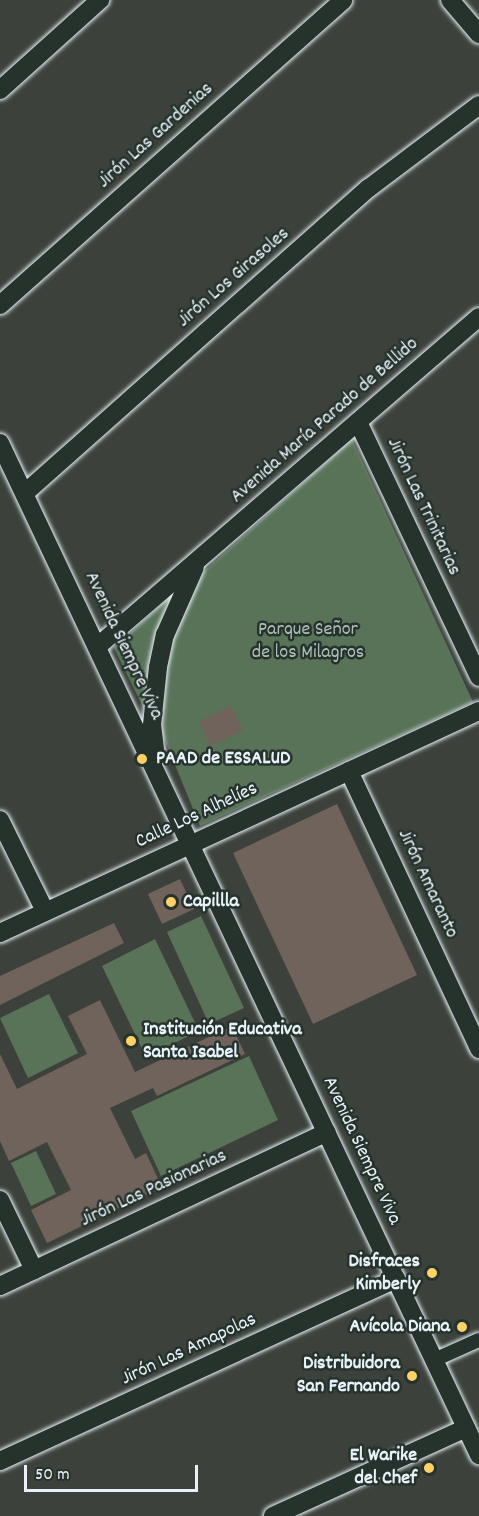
<!DOCTYPE html>
<meta charset="utf-8">
<style>
body{margin:0}
#map{position:relative;width:479px;height:1516px;overflow:hidden;background:#3c413b;font-family:Dekko,sans-serif}
div>[style]{position:absolute}
[style*='--x']{left:calc(var(--x)*1px);top:calc(var(--y)*1px);width:calc(var(--w)*1px);rotate:calc(var(--a)*1deg)}
.green>*{inset:0;background:#597358}
.building>*{inset:0;background:#6f635b}
.roads{filter:drop-shadow(0 0 2px #e8f1f8) drop-shadow(0 0 2px #e8f1f8)}
.pedestrian>*{height:14px;margin:-7px;padding:0 7px;transform-origin:7px;border-radius:7px;background:#26332d}
.minor>*{height:18px;margin:-9px;padding:0 9px;transform-origin:9px;border-radius:9px;background:#26332d}
.dots>*{width:16px;height:16px;translate:-50% -50%;box-sizing:border-box;border:3px solid #26332d;border-radius:50%}
span{translate:-50% -50%;white-space:nowrap;text-align:center;line-height:1.15;-webkit-text-stroke:5px #26332d;paint-order:stroke}
.street-label{font-size:20px;color:#e8f1f8}
.park-label{font-size:20px;color:#afbfb8}
.poi-label{font-size:20px;color:#e8f1f8;font-weight:700}
.left{translate:0 -50%;text-align:left}
.right{translate:-100% -50%;text-align:right}
.scale{position:absolute;left:24px;top:1465px;width:174px;height:27px;box-sizing:border-box;border:3px solid #e8f1f8;border-top:0;padding-left:8px;font-size:18px;line-height:21px;white-space:nowrap;color:#e8f1f8;-webkit-text-stroke:4px #26332d;paint-order:stroke}
</style>
<div id="map">
<div class="green">
<div style="clip-path:polygon(352px 439px,473px 702px,200px 826px,162px 733px,164px 677px,176px 627px,200px 575px)"></div>
<div style="clip-path:polygon(173px 594px,152px 648px,145px 711px,114px 648px)"></div>
<div style="clip-path:polygon(201px 916px,244px 1008px,209px 1024px,167px 932px)"></div>
<div style="clip-path:polygon(155px 939px,199px 1031px,146px 1057px,102px 966px)"></div>
<div style="clip-path:polygon(49px 994px,78px 1053px,28px 1078px,0 1018px)"></div>
<div style="clip-path:polygon(249px 1056px,278px 1120px,161px 1176px,131px 1111px)"></div>
<div style="clip-path:polygon(36px 1151px,56px 1194px,31px 1206px,11px 1163px)"></div>
</div>
<div class="building">
<div style="clip-path:polygon(231px 706px,243px 731px,210px 746px,199px 721px)"></div>
<div style="clip-path:polygon(337px 804px,417px 975px,313px 1024px,233px 853px)"></div>
<div style="clip-path:polygon(180px 879px,194px 909px,162px 924px,148px 894px)"></div>
<div style="clip-path:polygon(114px 923px,124px 943px,0 1005px,0 976px)"></div>
<div style="clip-path:polygon(100px 1000px,135px 1072px,232px 1026px,245px 1054px,157px 1096px,153px 1088px,110px 1108px,135px 1159px,146px 1153px,162px 1187px,47px 1243px,31px 1210px,71px 1190px,47px 1142px,9px 1161px,0 1141px,0 1054px,17px 1089px,87px 1054px,68px 1016px)"></div>
</div>
<div class="roads">
<div class="pedestrian">
<div style="--x:434;--y:1360;--w:49;--a:-24"></div>
</div>
<div class="minor">
<div style="--x:450;--y:0;--w:45;--a:49.5"></div>
<div style="--x:0;--y:90;--w:135;--a:-42"></div>
<div style="--x:0;--y:305;--w:459;--a:-41.6"></div>
<div style="--x:358;--y:422;--w:282;--a:64.6"></div>
<div style="--x:0;--y:443;--w:1120;--a:64.67"></div>
<div style="--x:26;--y:492;--w:458;--a:-41.6"></div>
<div style="--x:369;--y:188;--w:138;--a:-37"></div>
<div style="--x:98;--y:646;--w:503;--a:-40.81"></div>
<div style="--x:156;--y:757;--w:32;--a:-97"></div>
<div style="--x:152;--y:725;--w:58;--a:-84.1"></div>
<div style="--x:158;--y:667;--w:33;--a:-78"></div>
<div style="--x:165;--y:635;--w:74;--a:-66.2"></div>
<div style="--x:349;--y:771;--w:307;--a:64.9"></div>
<div style="--x:0;--y:820;--w:102;--a:63.7"></div>
<div style="--x:0;--y:933;--w:528;--a:-24.87"></div>
<div style="--x:0;--y:1200;--w:78;--a:64.1"></div>
<div style="--x:0;--y:1286;--w:361;--a:-25.2"></div>
<div style="--x:0;--y:1461;--w:436;--a:-24.7"></div>
<div style="--x:273;--y:1516;--w:212;--a:-24.5"></div>
</div>
</div>
<div class="dots">
<div style="left:142px;top:759px;background:#ffd166"></div>
<div style="left:171px;top:902px;background:#ffd166"></div>
<div style="left:131px;top:1041px;background:#ffd166"></div>
<div style="left:432px;top:1273px;background:#ffd166"></div>
<div style="left:462px;top:1327px;background:#ffd166"></div>
<div style="left:412px;top:1376px;background:#ffd166"></div>
<div style="left:429px;top:1468px;background:#ffd166"></div>
</div>
<div class="street-label">
<span style="left:156px;top:136px;rotate:-42deg">Jirón Las Gardenias</span>
<span style="left:234px;top:278px;rotate:-41deg">Jirón Los Girasoles</span>
<span style="left:325px;top:421px;rotate:-41deg">Avenida María Parado de Bellido</span>
<span style="left:423px;top:507px;rotate:65deg">Jirón Las Trinitarias</span>
<span style="left:123px;top:646px;rotate:65deg">Avenida Siempre Viva</span>
<span style="left:197px;top:816px;rotate:-25deg">Calle Los Alhelíes</span>
<span style="left:427px;top:884px;rotate:65deg">Jirón Amaranto</span>
<span style="left:361px;top:1151px;rotate:65deg">Avenida Siempre Viva</span>
<span style="left:154px;top:1189px;rotate:-25deg">Jirón Las Pasionarias</span>
<span style="left:189px;top:1350px;rotate:-25deg">Jirón Las Amapolas</span>
</div>
<div class="park-label">
<span style="left:308px;top:642px">Parque Señor<br>de los Milagros</span>
</div>
<div class="poi-label">
<span class="left" style="left:156px;top:759px">PAAD de ESSALUD</span>
<span class="left" style="left:183px;top:902px">Capillla</span>
<span class="left" style="left:143px;top:1042px">Institución Educativa<br>Santa Isabel</span>
<span class="right" style="left:420px;top:1274px">Disfraces<br>Kimberly</span>
<span class="right" style="left:450px;top:1327px">Avícola Diana</span>
<span class="right" style="left:400px;top:1376px">Distribuidora<br>San Fernando</span>
<span class="right" style="left:417px;top:1468px">El Warike<br>del Chef</span>
</div>
<div class="scale">50 m</div>
</div>
